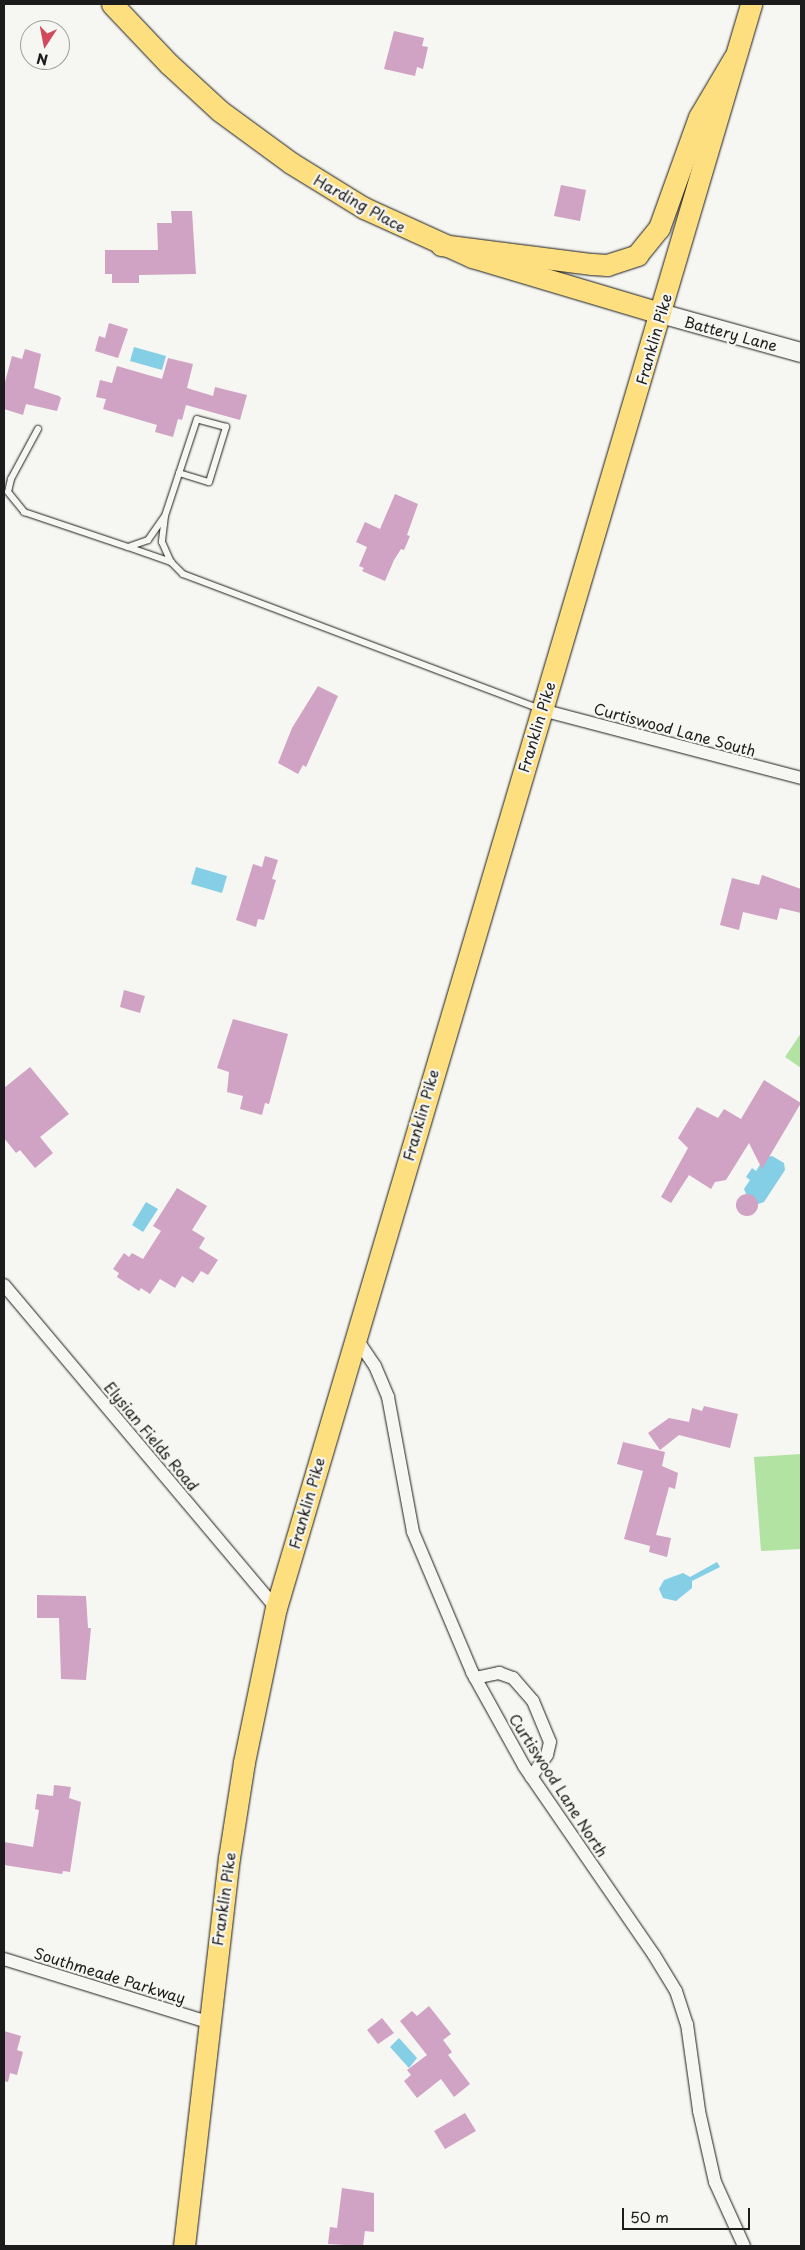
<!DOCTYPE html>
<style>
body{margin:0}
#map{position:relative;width:805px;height:2250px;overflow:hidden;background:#f6f6f2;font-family:"Playpen Sans",sans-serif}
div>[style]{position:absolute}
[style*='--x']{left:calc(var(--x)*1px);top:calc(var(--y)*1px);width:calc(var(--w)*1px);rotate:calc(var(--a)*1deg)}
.green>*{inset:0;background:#b2e3a3}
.water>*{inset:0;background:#84cfe5}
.building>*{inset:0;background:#d0a2c3}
.round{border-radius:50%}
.roads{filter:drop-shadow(0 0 1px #1c1c1c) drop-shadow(0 0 1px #1c1c1c)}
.service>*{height:6px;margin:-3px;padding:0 3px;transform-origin:3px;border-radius:3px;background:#f6f6f2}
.minor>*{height:12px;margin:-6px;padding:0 6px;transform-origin:6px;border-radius:6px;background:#f6f6f2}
.secondary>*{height:19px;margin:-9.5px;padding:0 9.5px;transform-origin:9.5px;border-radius:9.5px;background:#f6f6f2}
.primary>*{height:21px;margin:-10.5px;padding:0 10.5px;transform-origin:10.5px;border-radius:10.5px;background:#fedf80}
.trunk>*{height:21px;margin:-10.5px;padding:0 10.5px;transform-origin:10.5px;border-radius:10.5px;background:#fedf80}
span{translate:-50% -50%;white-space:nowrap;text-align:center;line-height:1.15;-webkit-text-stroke:4.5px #f6f6f2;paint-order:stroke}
.street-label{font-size:15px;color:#1c1c1c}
.frame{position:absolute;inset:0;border:5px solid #1c1c1c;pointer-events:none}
.north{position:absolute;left:20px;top:20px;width:50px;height:50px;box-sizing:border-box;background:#f6f6f2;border:1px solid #9f9f9c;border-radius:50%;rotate:191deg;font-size:14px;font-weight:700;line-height:20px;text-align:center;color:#1c1c1c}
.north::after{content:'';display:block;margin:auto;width:18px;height:22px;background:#d1495b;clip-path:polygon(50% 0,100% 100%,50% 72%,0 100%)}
.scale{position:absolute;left:622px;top:2208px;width:128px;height:22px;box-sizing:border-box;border:2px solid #1c1c1c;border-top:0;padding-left:6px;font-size:15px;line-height:18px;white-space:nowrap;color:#1c1c1c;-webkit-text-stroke:4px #f6f6f2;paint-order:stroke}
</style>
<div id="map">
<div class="green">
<div style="clip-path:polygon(801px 1033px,801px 1068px,785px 1057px)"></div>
<div style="clip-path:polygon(801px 1454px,801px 1549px,761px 1551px,754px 1457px)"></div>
</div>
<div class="water">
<div style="clip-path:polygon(134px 347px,166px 356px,162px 370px,130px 361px)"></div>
<div style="clip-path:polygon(196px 867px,227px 876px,222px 893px,191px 884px)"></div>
<div style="clip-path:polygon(772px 1156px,784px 1163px,785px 1170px,764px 1202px,758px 1204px,747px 1196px,744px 1189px,750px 1180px,746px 1177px,752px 1168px,756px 1171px,765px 1157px)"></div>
<div style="clip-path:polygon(146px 1202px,158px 1209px,143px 1232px,132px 1225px)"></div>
<div style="clip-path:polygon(717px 1562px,720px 1567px,692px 1581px,692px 1588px,676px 1601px,663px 1598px,659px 1589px,664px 1580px,683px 1573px,690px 1577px)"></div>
<div style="clip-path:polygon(399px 2038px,417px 2058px,409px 2068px,390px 2047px)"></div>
</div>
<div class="building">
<div style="clip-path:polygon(394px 31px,424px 38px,422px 46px,428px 47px,423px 69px,417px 67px,415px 76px,384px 69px)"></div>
<div style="clip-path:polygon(561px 185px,586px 190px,580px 221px,554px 216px)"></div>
<div style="clip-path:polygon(171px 211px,192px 211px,196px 274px,139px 275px,139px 283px,112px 283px,112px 274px,105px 274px,105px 250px,158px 250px,157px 223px,172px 223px)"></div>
<div style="clip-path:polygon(109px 323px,128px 329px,118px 358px,95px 351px,99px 336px,105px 338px)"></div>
<div style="clip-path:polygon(25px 349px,41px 354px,34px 388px,59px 396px,61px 398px,57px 411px,26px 404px,23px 415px,4px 409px,4px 386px,12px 356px,22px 359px)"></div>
<div style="clip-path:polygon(168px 358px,193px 364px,187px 388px,213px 396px,215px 387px,247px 395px,240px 420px,186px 405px,182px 420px,178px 419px,173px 437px,155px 432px,157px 425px,103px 409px,106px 399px,96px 397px,100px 380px,112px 383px,117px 366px,162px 379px)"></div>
<div style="clip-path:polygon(395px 494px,418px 504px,407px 535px,410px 536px,404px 550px,401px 549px,394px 560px,385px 581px,362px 571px,364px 568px,359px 566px,367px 547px,356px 542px,365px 522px,380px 529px)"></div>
<div style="clip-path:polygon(318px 686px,338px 696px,306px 767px,303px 765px,298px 774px,278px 763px,292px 728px)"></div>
<div style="clip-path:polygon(265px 856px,278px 860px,272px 879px,276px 880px,264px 920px,258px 919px,256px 927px,236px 920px,253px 864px,262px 867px)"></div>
<div style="clip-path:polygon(762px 875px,801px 889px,801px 913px,780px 908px,777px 920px,743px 912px,739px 930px,720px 925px,732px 878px,759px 885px)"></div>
<div style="clip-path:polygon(124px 990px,145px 996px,140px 1013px,120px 1007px)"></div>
<div style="clip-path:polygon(233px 1019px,288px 1034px,269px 1104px,265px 1103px,262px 1115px,240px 1109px,243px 1096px,227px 1092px,229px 1072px,217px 1068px)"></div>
<div style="clip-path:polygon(30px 1067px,69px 1114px,40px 1137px,53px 1153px,35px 1168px,20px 1150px,16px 1153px,4px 1138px,4px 1088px)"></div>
<div style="clip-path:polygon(764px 1080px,801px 1103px,762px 1169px,749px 1143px,726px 1180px,715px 1182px,711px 1189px,689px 1175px,671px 1203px,661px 1197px,688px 1148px,678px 1138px,697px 1107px,718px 1118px,724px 1109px,741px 1119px)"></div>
<div style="clip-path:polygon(177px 1188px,207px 1206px,192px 1230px,205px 1238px,199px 1248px,218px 1260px,208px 1275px,201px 1271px,193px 1283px,182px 1276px,175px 1288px,160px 1279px,150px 1294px,141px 1288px,139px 1291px,117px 1277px,119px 1273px,113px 1269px,124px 1253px,129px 1257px,132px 1253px,143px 1259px,161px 1231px,153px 1226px)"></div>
<div class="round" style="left:736px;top:1194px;width:22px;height:22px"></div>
<div style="clip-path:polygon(704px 1406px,738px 1414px,730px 1448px,679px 1435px,660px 1450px,648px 1433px,669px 1418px,689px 1422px,692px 1408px,702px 1411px)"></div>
<div style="clip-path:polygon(623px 1442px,665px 1452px,662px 1466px,678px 1473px,675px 1489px,669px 1487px,656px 1535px,671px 1538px,667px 1557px,649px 1552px,650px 1546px,624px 1539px,643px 1471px,617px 1464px)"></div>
<div style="clip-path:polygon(37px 1595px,86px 1596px,88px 1628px,91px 1628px,86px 1680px,61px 1679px,59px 1618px,37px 1618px)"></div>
<div style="clip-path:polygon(54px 1785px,71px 1787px,69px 1798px,81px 1802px,70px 1872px,63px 1871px,62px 1874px,4px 1865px,4px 1842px,33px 1847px,39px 1810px,35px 1809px,37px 1794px,53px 1796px)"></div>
<div style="clip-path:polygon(429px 2006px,451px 2034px,443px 2040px,452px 2052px,448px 2055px,470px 2084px,454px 2097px,441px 2079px,417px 2098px,404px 2081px,411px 2075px,407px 2070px,427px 2055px,400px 2021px,412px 2011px,417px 2016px)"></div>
<div style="clip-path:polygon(382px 2018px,394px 2033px,378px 2044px,367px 2030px)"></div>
<div style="clip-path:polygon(4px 2031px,21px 2036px,17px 2050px,23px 2052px,17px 2075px,10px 2073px,8px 2082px,4px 2081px)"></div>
<div style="clip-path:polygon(465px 2113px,476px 2131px,445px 2149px,434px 2131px)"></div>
<div style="clip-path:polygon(342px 2188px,374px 2193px,374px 2232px,365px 2231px,363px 2246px,328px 2244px,330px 2227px,337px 2228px)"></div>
</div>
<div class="roads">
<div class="service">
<div style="--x:38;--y:429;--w:57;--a:118.4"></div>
<div style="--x:11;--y:479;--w:13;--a:103"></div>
<div style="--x:8;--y:492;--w:26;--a:51"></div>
<div style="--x:24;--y:512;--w:110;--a:18.6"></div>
<div style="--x:128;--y:547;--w:21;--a:-19"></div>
<div style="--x:148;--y:540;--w:28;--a:-55"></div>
<div style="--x:179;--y:473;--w:31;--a:17"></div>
<div style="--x:209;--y:482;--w:58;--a:-72.8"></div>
<div style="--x:226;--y:427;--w:30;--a:-165"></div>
<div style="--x:197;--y:419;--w:102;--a:108.3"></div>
<div style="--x:165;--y:516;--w:26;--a:97"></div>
<div style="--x:162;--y:542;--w:22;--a:66"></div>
<div style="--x:171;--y:562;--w:17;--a:45"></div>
<div style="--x:183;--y:574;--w:382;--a:20.7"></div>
<div style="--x:128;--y:547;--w:46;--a:19.2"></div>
</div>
<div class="minor">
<div style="--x:542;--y:710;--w:268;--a:14.7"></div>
<div style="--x:4;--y:1285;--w:422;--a:49.9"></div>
<div style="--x:354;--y:1335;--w:37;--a:56"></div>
<div style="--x:375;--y:1366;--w:34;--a:67"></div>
<div style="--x:388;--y:1397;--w:137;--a:79.5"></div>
<div style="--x:413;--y:1532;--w:152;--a:67.1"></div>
<div style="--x:472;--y:1672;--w:107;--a:61"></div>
<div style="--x:524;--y:1766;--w:229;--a:55.5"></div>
<div style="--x:654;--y:1955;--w:42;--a:58.6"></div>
<div style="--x:676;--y:1991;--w:35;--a:72"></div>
<div style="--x:687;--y:2024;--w:88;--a:82.1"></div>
<div style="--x:699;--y:2111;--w:73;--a:77.3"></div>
<div style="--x:715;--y:2182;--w:70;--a:65.6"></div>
<div style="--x:475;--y:1678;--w:25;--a:-12"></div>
<div style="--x:499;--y:1673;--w:15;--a:20"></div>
<div style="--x:513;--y:1678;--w:30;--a:49"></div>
<div style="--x:533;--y:1701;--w:44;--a:67.5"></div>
<div style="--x:550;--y:1742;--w:13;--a:103"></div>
<div style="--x:547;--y:1755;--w:27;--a:126"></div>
<div style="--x:4;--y:1959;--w:213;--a:17.2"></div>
</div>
<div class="secondary">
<div style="--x:660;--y:313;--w:146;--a:15.5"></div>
</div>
<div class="primary">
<div style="--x:112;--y:4;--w:83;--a:46.5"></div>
<div style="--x:169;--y:64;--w:69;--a:42.7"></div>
<div style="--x:220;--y:111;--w:88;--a:36.2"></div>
<div style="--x:291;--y:163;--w:86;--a:31.7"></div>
<div style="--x:364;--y:208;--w:119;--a:24.4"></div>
<div style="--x:472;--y:257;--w:196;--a:16.6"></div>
<div style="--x:184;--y:2246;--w:391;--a:-83.4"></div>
<div style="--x:229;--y:1858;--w:97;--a:-81.1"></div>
<div style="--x:244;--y:1762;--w:157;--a:-78.3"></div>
<div style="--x:276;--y:1608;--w:1673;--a:-73.5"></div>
</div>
<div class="trunk">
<div style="--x:441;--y:245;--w:152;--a:7.2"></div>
<div style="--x:592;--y:264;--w:15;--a:4"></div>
<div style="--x:607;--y:265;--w:32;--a:-18"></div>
<div style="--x:637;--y:255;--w:35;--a:-51"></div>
<div style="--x:659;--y:228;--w:118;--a:-70.2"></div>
<div style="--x:699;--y:117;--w:69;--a:-59.3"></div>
</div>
</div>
<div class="street-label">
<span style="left:360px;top:203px;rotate:29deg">Harding Place</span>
<span style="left:731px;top:333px;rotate:15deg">Battery Lane</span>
<span style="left:653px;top:339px;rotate:-74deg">Franklin Pike</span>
<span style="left:536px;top:727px;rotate:-73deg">Franklin Pike</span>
<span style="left:675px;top:729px;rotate:15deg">Curtiswood Lane South</span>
<span style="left:420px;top:1115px;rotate:-74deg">Franklin Pike</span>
<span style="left:152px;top:1436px;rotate:50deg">Elysian Fields Road</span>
<span style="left:306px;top:1503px;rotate:-74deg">Franklin Pike</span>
<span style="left:559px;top:1785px;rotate:57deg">Curtiswood Lane North</span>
<span style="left:223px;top:1899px;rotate:-82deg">Franklin Pike</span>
<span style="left:110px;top:1975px;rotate:17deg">Southmeade Parkway</span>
</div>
<div class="frame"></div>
<div class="north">N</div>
<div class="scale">50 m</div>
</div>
